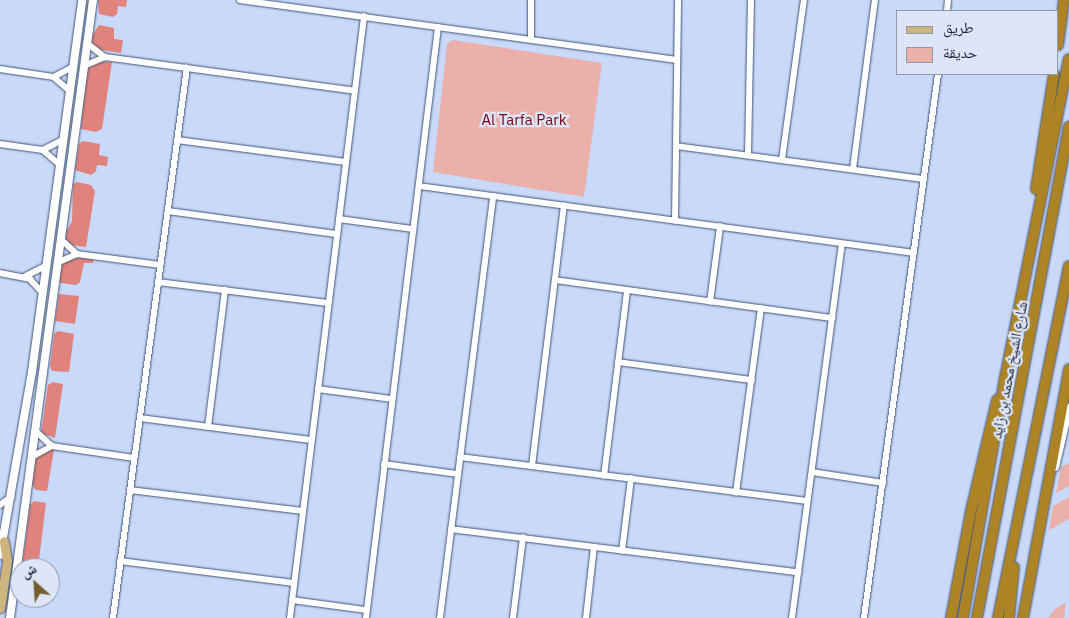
<!DOCTYPE html>
<meta charset="utf-8">
<style>
body{margin:0}
#map{position:relative;width:1069px;height:618px;overflow:hidden;background:#c8d9fa;font-family:"IBM Plex Sans","Noto Naskh Arabic",sans-serif}
div>[style]{position:absolute}
[style*='--x']{left:calc(var(--x)*1px);top:calc(var(--y)*1px);width:calc(var(--w)*1px);rotate:calc(var(--a)*1deg)}
.green>*{inset:0;background:#ecb0ab}
.forest>*{inset:0;background:#e0837d}
.roads{filter:drop-shadow(0 0 1px #435477) drop-shadow(0 0 1px #435477)}
.minor>*{height:5.5px;margin:-2.75px;padding:0 2.75px;transform-origin:2.75px;border-radius:2.75px;background:#fff}
.tertiary>*{height:7px;margin:-3.5px;padding:0 3.5px;transform-origin:3.5px;border-radius:3.5px;background:#fff}
.secondary>*{height:8px;margin:-4px;padding:0 4px;transform-origin:4px;border-radius:4px;background:#fff}
.primary>*{height:9px;margin:-4.5px;padding:0 4.5px;transform-origin:4.5px;border-radius:4.5px;background:#cdb57d}
.motorway>*{height:10px;margin:-5px;padding:0 5px;transform-origin:5px;border-radius:5px;background:#ac8426}
span{translate:-50% -50%;white-space:nowrap;text-align:center;line-height:1.15;-webkit-text-stroke:4.5px #dde5f7;paint-order:stroke}
.park-label{font-size:15px;color:#780211}
.street-label{font-size:15px;color:#1d2434}
.legend{position:absolute;left:896px;top:10px;width:162px;height:65px;box-sizing:border-box;background:#dde5f7;border:1px solid #9098a9;margin:0;padding:6px 9px;list-style:none;font-size:15px;color:#1d2434}
.legend li{display:flex;align-items:center;gap:10px;height:25px}
.legend b{width:25px;border:1px solid #9098a9}
.north{position:absolute;left:10px;top:558px;width:50px;height:50px;box-sizing:border-box;background:#dde5f7;border:1px solid #9098a9;border-radius:50%;rotate:334deg;font-size:14px;font-weight:700;line-height:20px;text-align:center;color:#1d2434}
.north::after{content:'';display:block;margin:auto;width:18px;height:22px;background:#755e2e;clip-path:polygon(50% 0,100% 100%,50% 72%,0 100%)}
</style>
<div id="map">
<div class="green">
<div style="clip-path:polygon(453px 40px,602px 63px,584px 197px,433px 172px,447px 44px)"></div>
<div style="clip-path:polygon(1069px 463px,1069px 486px,1056px 493px,1061px 467px)"></div>
<div style="clip-path:polygon(1069px 497px,1069px 519px,1049px 530px,1053px 506px)"></div>
<div style="clip-path:polygon(1066px 602px,1064px 618px,1048px 618px,1055px 609px)"></div>
</div>
<div class="forest">
<div style="clip-path:polygon(98px 0,127px 0,126px 7px,118px 6px,117px 14px,113px 17px,99px 14px)"></div>
<div style="clip-path:polygon(99px 25px,114px 28px,114px 39px,123px 40px,121px 53px,96px 49px,92px 45px,90px 39px)"></div>
<div style="clip-path:polygon(96px 61px,112px 62px,102px 129px,96px 132px,81px 129px,86px 69px)"></div>
<div style="clip-path:polygon(83px 141px,100px 144px,99px 155px,108px 157px,107px 166px,97px 165px,96px 171px,91px 175px,75px 170px,79px 144px)"></div>
<div style="clip-path:polygon(77px 182px,91px 185px,95px 191px,86px 247px,71px 245px,64px 236px,72px 221px,73px 184px)"></div>
<div style="clip-path:polygon(71px 257px,93px 259px,93px 263px,84px 263px,80px 282px,76px 285px,60px 283px,60px 264px)"></div>
<div style="clip-path:polygon(59px 294px,79px 296px,75px 324px,55px 321px)"></div>
<div style="clip-path:polygon(58px 331px,74px 334px,69px 372px,52px 371px,50px 366px,54px 334px)"></div>
<div style="clip-path:polygon(53px 382px,63px 384px,55px 438px,41px 433px,48px 385px)"></div>
<div style="clip-path:polygon(48px 448px,54px 450px,47px 491px,36px 490px,32px 485px,34px 458px)"></div>
<div style="clip-path:polygon(34px 501px,46px 503px,38px 568px,22px 568px,30px 505px)"></div>
</div>
<div class="roads">
<div class="minor">
<div style="--x:240;--y:0;--w:441;--a:7.8"></div>
<div style="--x:947;--y:11;--w:11;--a:-85"></div>
<div style="--x:531;--y:40;--w:40;--a:-90"></div>
<div style="--x:87;--y:43;--w:23;--a:38"></div>
<div style="--x:84;--y:66;--w:23;--a:-23"></div>
<div style="--x:105;--y:57;--w:252;--a:7.7"></div>
<div style="--x:0;--y:69;--w:55;--a:8.4"></div>
<div style="--x:54;--y:77;--w:21;--a:41"></div>
<div style="--x:54;--y:77;--w:21;--a:-28"></div>
<div style="--x:177;--y:140;--w:170;--a:7.4"></div>
<div style="--x:0;--y:144;--w:43;--a:7.9"></div>
<div style="--x:43;--y:150;--w:22;--a:-27"></div>
<div style="--x:676;--y:146;--w:250;--a:7.6"></div>
<div style="--x:43;--y:150;--w:23;--a:41"></div>
<div style="--x:748;--y:155;--w:155;--a:-88.9"></div>
<div style="--x:782;--y:160;--w:162;--a:-82.2"></div>
<div style="--x:853;--y:169;--w:170;--a:-82.6"></div>
<div style="--x:419;--y:186;--w:499;--a:7.7"></div>
<div style="--x:168;--y:211;--w:171;--a:7.8"></div>
<div style="--x:339;--y:219;--w:75;--a:7.7"></div>
<div style="--x:675;--y:221;--w:221;--a:-89.2"></div>
<div style="--x:61;--y:239;--w:22;--a:43"></div>
<div style="--x:57;--y:263;--w:22;--a:-24"></div>
<div style="--x:77;--y:254;--w:84;--a:7.5"></div>
<div style="--x:0;--y:273;--w:31;--a:11"></div>
<div style="--x:30;--y:279;--w:18;--a:47"></div>
<div style="--x:26;--y:276;--w:22;--a:-27"></div>
<div style="--x:555;--y:280;--w:280;--a:7.8"></div>
<div style="--x:158;--y:282;--w:171;--a:7"></div>
<div style="--x:710;--y:302;--w:76;--a:-82.4"></div>
<div style="--x:618;--y:362;--w:135;--a:7.7"></div>
<div style="--x:318;--y:389;--w:75;--a:7.7"></div>
<div style="--x:140;--y:418;--w:172;--a:7.3"></div>
<div style="--x:208;--y:427;--w:138;--a:-82.9"></div>
<div style="--x:35;--y:430;--w:23;--a:43"></div>
<div style="--x:32;--y:457;--w:23;--a:-29"></div>
<div style="--x:52;--y:446;--w:83;--a:8.3"></div>
<div style="--x:460;--y:457;--w:350;--a:7.2"></div>
<div style="--x:384;--y:464;--w:75;--a:7.7"></div>
<div style="--x:532;--y:466;--w:262;--a:-83"></div>
<div style="--x:812;--y:472;--w:72;--a:8.8"></div>
<div style="--x:604;--y:476;--w:186;--a:-82.9"></div>
<div style="--x:130;--y:490;--w:174;--a:6.9"></div>
<div style="--x:736;--y:493;--w:186;--a:-82.3"></div>
<div style="--x:0;--y:505;--w:14;--a:-36"></div>
<div style="--x:451;--y:529;--w:350;--a:7.1"></div>
<div style="--x:622;--y:551;--w:73;--a:-82.9"></div>
<div style="--x:120;--y:561;--w:175;--a:7.2"></div>
<div style="--x:292;--y:600;--w:75;--a:7.7"></div>
<div style="--x:113;--y:618;--w:555;--a:-82.34"></div>
<div style="--x:290;--y:618;--w:606;--a:-82.98"></div>
<div style="--x:366;--y:618;--w:595;--a:-83.05"></div>
<div style="--x:440;--y:618;--w:425;--a:-82.8"></div>
<div style="--x:513;--y:618;--w:81;--a:-82.9"></div>
<div style="--x:586;--y:618;--w:71;--a:-83.6"></div>
<div style="--x:792;--y:618;--w:377;--a:-82.4"></div>
<div style="--x:864;--y:618;--w:549;--a:-82.25"></div>
</div>
<div class="tertiary">
<div style="--x:1055;--y:467;--w:62;--a:-76.9"></div>
</div>
<div class="secondary">
<div style="--x:0;--y:555;--w:186;--a:-80.1"></div>
<div style="--x:32;--y:372;--w:375;--a:-82.3"></div>
<div style="--x:10;--y:618;--w:624;--a:-82.35"></div>
</div>
<div class="primary">
<div style="--x:0;--y:608;--w:48;--a:-81.5"></div>
<div style="--x:7;--y:561;--w:20;--a:-99"></div>
</div>
<div class="motorway">
<div style="--x:1058;--y:45;--w:45;--a:-82.4"></div>
<div style="--x:1036;--y:189;--w:116;--a:-81.1"></div>
<div style="--x:951;--y:618;--w:109;--a:-79.4"></div>
<div style="--x:971;--y:511;--w:114;--a:-76.8"></div>
<div style="--x:963;--y:618;--w:244;--a:-80.1"></div>
<div style="--x:1005;--y:378;--w:325;--a:-78.7"></div>
<div style="--x:977;--y:618;--w:500;--a:-79.4"></div>
<div style="--x:998;--y:618;--w:359;--a:-78.6"></div>
<div style="--x:1009;--y:618;--w:51;--a:-84.4"></div>
<div style="--x:1023;--y:618;--w:253;--a:-79.5"></div>
</div>
</div>
<div class="park-label">
<span style="left:524px;top:120px">Al Tarfa Park</span>
</div>
<div class="street-label">
<span style="left:1009px;top:370px;rotate:-79deg">شارع الشيخ محمد بن زايد</span>
</div>
<ul class="legend">
<li><b style="height:6px;background:#cdb57d"></b>طريق</li>
<li><b style="height:14px;background:#ecb0ab"></b>حديقة</li>
</ul>
<div class="north">ش</div>
</div>
